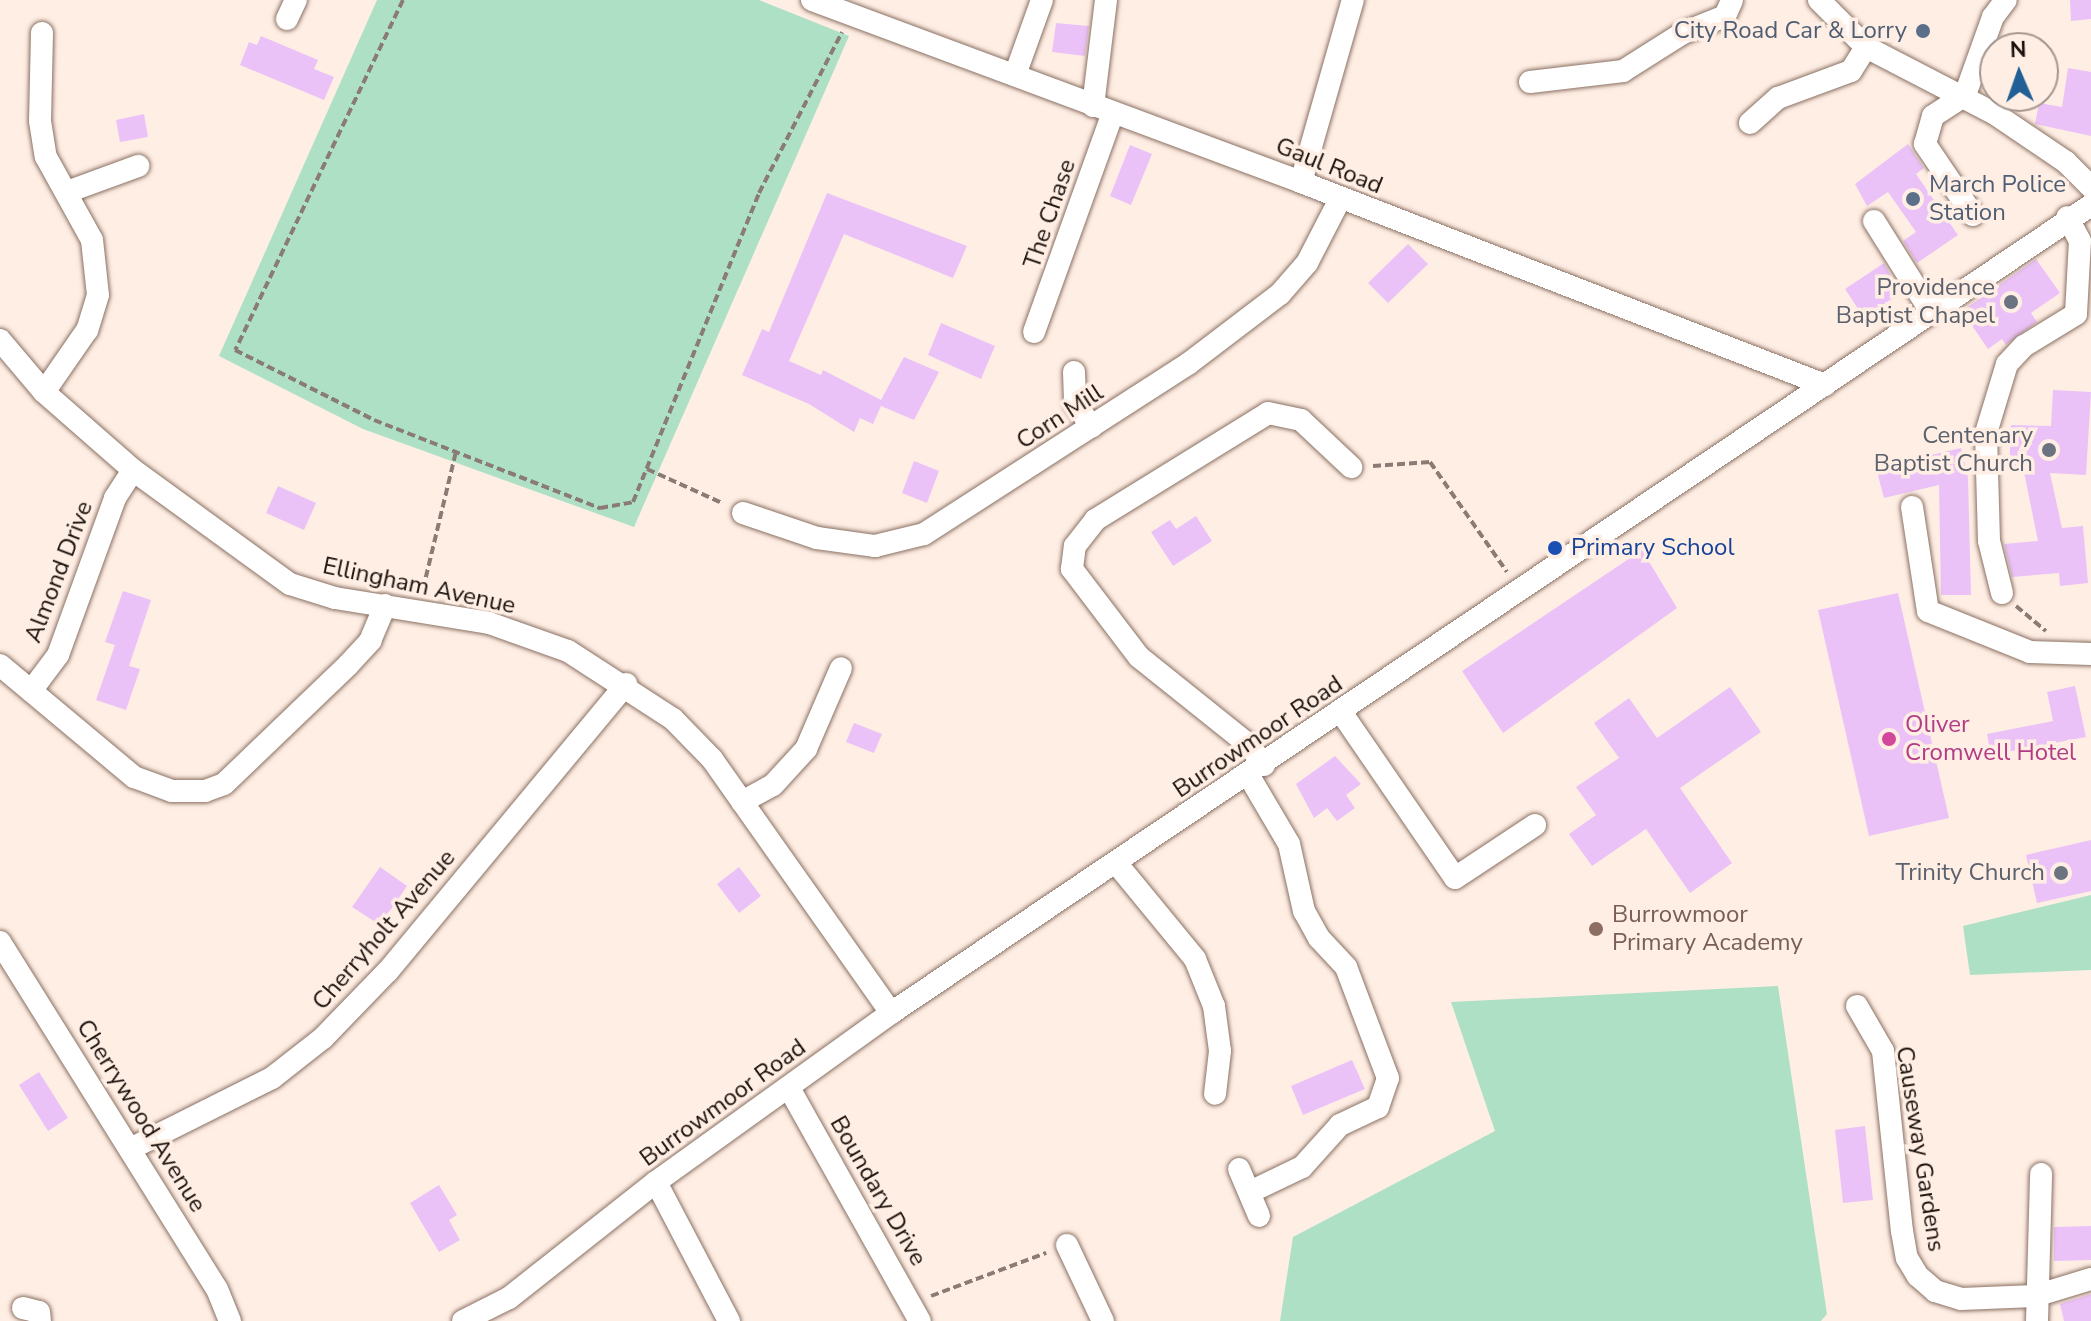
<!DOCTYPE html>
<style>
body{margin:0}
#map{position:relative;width:2091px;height:1321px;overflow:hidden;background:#ffeee4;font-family:"Nunito Sans",sans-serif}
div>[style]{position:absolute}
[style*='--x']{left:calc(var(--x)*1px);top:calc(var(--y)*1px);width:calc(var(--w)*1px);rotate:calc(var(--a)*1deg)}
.green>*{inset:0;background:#aee0c6}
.building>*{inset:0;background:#ebc2f7}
.path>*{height:4px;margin-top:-2px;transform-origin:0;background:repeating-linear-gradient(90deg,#8a7c75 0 8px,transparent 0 12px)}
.roads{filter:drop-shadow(0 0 2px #8a7163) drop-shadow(0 0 2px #8a7163)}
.minor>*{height:22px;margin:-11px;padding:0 11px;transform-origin:11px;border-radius:11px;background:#fff}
.dots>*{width:22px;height:22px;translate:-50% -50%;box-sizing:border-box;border:4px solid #ffeee4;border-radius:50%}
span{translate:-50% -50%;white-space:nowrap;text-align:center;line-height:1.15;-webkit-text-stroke:7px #ffeee4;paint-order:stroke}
.service-label{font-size:24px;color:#4e5e75}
.right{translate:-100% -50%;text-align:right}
.left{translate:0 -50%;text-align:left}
.street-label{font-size:24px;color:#1b110c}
.worship-label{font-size:24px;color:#5b616d}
.transit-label{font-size:24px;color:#164399}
.hotel-label{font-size:24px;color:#b23c85}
.education-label{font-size:24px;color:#785e54}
.north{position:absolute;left:1979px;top:32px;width:80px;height:80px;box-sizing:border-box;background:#ffeee4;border:2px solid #a4968e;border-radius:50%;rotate:358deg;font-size:22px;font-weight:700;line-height:32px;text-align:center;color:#1b110c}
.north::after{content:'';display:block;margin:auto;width:28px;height:36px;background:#215f96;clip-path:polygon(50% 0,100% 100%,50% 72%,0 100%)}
</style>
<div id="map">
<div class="green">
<div style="clip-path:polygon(377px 0,759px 0,849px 36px,634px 527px,363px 429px,219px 356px)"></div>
<div style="clip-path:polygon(2091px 895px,2091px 970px,1970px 975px,1963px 926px)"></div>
<div style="clip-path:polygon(1778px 986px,1827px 1314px,1821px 1321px,1280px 1321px,1293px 1237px,1495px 1131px,1451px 1002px)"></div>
</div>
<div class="building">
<div style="clip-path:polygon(2070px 0,2091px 0,2091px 19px,2071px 21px)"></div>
<div style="clip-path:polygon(1056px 23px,1089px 26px,1085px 56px,1052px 52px)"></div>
<div style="clip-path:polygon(261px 36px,318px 60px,314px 69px,334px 77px,324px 100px,240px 65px,249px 42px,257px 45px)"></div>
<div style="clip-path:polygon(2068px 68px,2091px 72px,2091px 136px,2035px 124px,2039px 103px,2062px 107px)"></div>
<div style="clip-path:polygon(144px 114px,148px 137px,120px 142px,116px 120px)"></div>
<div style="clip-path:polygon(1908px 144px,1924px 168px,1916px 174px,1958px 235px,1917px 263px,1903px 241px,1916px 232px,1888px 192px,1867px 206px,1855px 184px)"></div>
<div style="clip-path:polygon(1130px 145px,1152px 154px,1131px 205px,1110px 196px)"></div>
<div style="clip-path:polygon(827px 193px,967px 246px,953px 278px,844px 234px,789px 361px,821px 375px,823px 370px,881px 400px,904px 357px,939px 372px,914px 420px,881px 406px,873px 424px,860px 418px,854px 432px,809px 404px,742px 375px,762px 329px,769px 332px)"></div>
<div style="clip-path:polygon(1408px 244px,1428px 264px,1388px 303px,1368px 283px)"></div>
<div style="clip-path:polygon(2036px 259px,2060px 293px,2031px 313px,2037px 322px,2006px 345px,2002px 339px,1988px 349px,1962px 311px)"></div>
<div style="clip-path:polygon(1884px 263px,1900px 293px,1864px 318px,1845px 289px)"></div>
<div style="clip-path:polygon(941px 323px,995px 346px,981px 379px,928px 355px)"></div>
<div style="clip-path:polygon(2053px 390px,2091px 392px,2086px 475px,2050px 473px,2062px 528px,2083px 526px,2088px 583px,2060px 586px,2059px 573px,2012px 577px,2004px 544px,2038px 541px,2024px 472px,2009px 472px,2011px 425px,2051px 426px)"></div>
<div style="clip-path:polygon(1961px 448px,1968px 478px,1971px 595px,1941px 595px,1939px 485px,1884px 498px,1876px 468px)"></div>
<div style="clip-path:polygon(914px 461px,939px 471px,927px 503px,902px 493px)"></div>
<div style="clip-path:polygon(278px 486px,316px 503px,304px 530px,266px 513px)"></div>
<div style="clip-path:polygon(1196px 516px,1212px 541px,1173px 566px,1151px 532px,1170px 520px,1176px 529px)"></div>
<div style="clip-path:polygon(1642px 550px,1677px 608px,1503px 733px,1462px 671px)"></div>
<div style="clip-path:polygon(123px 591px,151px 600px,129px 666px,140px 669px,126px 710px,96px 700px,115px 645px,105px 642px)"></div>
<div style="clip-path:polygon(1898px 593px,1949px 818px,1869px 836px,1818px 610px)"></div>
<div style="clip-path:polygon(2075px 686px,2086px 737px,1991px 755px,1987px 734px,2053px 721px,2047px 692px)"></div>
<div style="clip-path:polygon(1730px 687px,1761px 732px,1680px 788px,1732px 863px,1690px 893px,1646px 829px,1592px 866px,1569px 834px,1596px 815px,1576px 787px,1619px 758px,1594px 723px,1629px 698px,1657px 738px)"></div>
<div style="clip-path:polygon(854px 723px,882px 734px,874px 753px,846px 742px)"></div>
<div style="clip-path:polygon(1335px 756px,1361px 784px,1346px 795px,1355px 808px,1337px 821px,1327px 808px,1314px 818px,1296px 784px)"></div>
<div style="clip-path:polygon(2091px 840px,2091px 891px,2037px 903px,2026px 855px)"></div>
<div style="clip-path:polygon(380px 867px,407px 886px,380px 925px,352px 907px)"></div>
<div style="clip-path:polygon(739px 867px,761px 896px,739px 913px,717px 884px)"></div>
<div style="clip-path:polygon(1352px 1060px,1365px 1089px,1303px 1115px,1291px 1086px)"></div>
<div style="clip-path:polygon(39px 1072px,68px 1118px,48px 1131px,19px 1085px)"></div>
<div style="clip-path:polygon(1865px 1126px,1873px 1200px,1843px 1203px,1835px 1130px)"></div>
<div style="clip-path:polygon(439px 1185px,457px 1215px,449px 1220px,460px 1240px,439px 1252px,410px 1203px)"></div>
<div style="clip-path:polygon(2091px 1226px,2091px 1260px,2054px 1261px,2054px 1227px)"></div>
<div style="clip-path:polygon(2091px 1294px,2091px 1321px,2064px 1321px,2060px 1304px)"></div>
</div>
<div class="path">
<div style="--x:403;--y:0;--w:388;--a:115.6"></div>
<div style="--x:235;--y:350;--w:156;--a:26.7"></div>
<div style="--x:374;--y:420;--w:243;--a:21.3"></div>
<div style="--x:600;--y:508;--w:34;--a:-10"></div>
<div style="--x:633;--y:502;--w:334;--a:-67.8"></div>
<div style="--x:759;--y:193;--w:181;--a:-62.7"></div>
<div style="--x:1373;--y:466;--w:57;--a:-4"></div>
<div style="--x:1430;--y:462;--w:134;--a:55"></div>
<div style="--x:647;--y:469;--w:82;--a:24.4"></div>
<div style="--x:423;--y:589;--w:141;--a:-76.5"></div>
<div style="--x:2016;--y:606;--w:39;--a:40"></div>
<div style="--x:931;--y:1296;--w:123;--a:-20.5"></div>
</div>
<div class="roads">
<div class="minor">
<div style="--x:812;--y:0;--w:522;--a:20.41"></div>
<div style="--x:1301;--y:182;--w:562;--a:21.18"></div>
<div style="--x:1819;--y:0;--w:66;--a:45"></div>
<div style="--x:1866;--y:47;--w:145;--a:27.4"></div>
<div style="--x:1995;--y:114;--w:86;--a:34.1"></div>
<div style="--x:2066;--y:162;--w:35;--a:45"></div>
<div style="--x:287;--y:19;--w:21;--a:-65"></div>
<div style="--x:42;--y:33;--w:88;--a:91.3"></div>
<div style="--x:40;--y:121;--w:36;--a:81"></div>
<div style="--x:46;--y:157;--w:95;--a:61"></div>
<div style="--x:92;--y:240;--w:55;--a:83.8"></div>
<div style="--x:98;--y:295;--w:37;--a:107"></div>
<div style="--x:87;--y:330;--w:75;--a:124.7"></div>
<div style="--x:1015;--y:75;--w:80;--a:-70.2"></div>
<div style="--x:1530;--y:82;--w:94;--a:-6.7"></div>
<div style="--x:1623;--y:71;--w:71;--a:-32.3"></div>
<div style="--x:1683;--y:33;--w:45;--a:-22"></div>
<div style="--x:1725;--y:16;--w:17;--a:-66"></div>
<div style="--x:1093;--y:106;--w:107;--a:-83"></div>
<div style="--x:1750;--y:123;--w:38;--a:-42"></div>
<div style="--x:1778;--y:98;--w:78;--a:-20.3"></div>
<div style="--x:1851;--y:71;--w:28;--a:-58"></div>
<div style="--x:1301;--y:182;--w:189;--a:-74.1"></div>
<div style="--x:67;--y:192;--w:76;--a:-20.1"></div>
<div style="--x:1973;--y:215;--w:86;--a:-124.1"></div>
<div style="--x:1925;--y:144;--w:29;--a:-74"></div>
<div style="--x:1933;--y:116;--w:38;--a:-33"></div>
<div style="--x:1965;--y:95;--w:83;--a:-70.3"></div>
<div style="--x:1993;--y:17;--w:21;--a:-53"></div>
<div style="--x:1874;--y:221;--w:107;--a:57.9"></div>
<div style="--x:1034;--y:332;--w:233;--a:-70.2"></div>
<div style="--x:0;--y:340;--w:68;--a:49.8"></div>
<div style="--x:44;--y:392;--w:118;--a:41.2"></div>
<div style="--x:133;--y:470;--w:194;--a:36"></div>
<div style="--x:290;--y:584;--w:47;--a:17.3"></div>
<div style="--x:335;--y:598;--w:156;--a:9.2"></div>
<div style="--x:489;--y:623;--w:84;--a:19.5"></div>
<div style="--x:568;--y:651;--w:125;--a:32.9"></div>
<div style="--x:673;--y:719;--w:56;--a:45.7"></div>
<div style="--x:712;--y:759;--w:311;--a:54.8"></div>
<div style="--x:1074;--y:372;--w:31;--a:88"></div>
<div style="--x:1075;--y:403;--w:29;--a:55"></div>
<div style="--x:1912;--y:507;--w:105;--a:81.3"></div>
<div style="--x:1928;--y:611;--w:110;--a:21.9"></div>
<div style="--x:2030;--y:652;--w:61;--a:1.9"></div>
<div style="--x:743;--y:513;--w:78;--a:18.7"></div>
<div style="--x:817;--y:538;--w:59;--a:7.9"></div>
<div style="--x:875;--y:546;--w:50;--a:-13.8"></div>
<div style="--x:924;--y:534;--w:314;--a:-32.8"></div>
<div style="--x:1188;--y:364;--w:116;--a:-37.3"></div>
<div style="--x:1280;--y:294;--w:41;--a:-48.9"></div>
<div style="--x:1307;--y:263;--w:72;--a:-62.7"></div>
<div style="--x:2002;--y:593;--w:54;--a:-104"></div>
<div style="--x:1989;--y:541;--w:108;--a:-91.6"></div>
<div style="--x:1986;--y:433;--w:72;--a:-73.1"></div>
<div style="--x:2007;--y:364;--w:25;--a:-47"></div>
<div style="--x:2024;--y:346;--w:61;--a:-31.6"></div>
<div style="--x:2076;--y:314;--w:73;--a:-86.9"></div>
<div style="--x:2080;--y:241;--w:27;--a:-118"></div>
<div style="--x:0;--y:665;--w:175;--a:39.9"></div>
<div style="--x:134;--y:777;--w:40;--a:20.2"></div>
<div style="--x:172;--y:791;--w:33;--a:0"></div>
<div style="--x:205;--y:791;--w:20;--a:-20"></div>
<div style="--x:224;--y:784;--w:172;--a:-43.8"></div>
<div style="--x:348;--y:665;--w:33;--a:-47"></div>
<div style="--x:370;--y:641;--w:39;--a:-67"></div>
<div style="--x:31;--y:691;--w:45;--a:-53.1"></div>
<div style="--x:58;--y:655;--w:167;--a:-70"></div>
<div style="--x:115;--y:498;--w:33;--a:-57"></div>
<div style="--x:1341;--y:712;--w:201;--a:55.5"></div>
<div style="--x:1455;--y:878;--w:96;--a:-33.5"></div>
<div style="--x:1264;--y:765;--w:25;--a:-127"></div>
<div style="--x:1249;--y:745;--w:141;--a:-141.3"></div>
<div style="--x:1139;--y:657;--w:111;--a:-127.3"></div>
<div style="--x:1072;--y:569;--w:23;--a:-83"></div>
<div style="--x:1075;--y:546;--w:33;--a:-52"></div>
<div style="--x:1095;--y:520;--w:203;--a:-31.7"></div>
<div style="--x:1268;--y:413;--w:34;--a:12"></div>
<div style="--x:1301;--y:420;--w:69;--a:43.2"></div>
<div style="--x:1249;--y:776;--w:79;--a:59.5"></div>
<div style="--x:1289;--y:844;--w:69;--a:77.4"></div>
<div style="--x:1304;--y:911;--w:31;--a:61"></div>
<div style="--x:1319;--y:938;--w:40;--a:47"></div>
<div style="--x:1346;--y:967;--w:119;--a:69.3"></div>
<div style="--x:1388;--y:1078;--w:31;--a:109"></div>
<div style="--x:1378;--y:1107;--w:42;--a:154.7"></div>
<div style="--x:1340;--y:1125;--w:57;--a:132.1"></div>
<div style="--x:1302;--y:1167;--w:58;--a:154.3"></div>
<div style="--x:742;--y:802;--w:35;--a:-29"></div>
<div style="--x:773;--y:785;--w:49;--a:-47.5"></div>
<div style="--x:806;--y:749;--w:88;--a:-66.6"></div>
<div style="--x:1117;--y:864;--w:123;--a:50.6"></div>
<div style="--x:1195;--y:959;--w:51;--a:68"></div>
<div style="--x:1214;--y:1006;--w:45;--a:82.4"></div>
<div style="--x:1220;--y:1051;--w:43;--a:96.6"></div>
<div style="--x:0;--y:942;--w:409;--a:58"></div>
<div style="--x:217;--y:1289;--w:35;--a:68"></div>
<div style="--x:1857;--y:1006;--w:52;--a:60"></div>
<div style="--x:1883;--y:1051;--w:181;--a:84"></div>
<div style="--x:1902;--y:1231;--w:27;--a:80"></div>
<div style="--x:1907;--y:1258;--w:21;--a:59"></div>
<div style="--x:1918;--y:1276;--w:23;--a:41"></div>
<div style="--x:1935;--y:1291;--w:27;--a:17"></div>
<div style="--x:1961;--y:1299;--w:74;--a:-2.3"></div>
<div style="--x:2035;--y:1296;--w:59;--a:-16.9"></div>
<div style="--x:789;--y:1088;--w:267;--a:60.7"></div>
<div style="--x:130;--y:1149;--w:159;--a:-26.6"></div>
<div style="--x:272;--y:1078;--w:65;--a:-38.1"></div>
<div style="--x:323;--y:1038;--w:93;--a:-45.9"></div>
<div style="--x:388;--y:971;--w:373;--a:-50.3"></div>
<div style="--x:1239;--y:1169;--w:51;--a:66.9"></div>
<div style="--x:656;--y:1182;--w:157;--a:62.3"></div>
<div style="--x:1067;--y:1245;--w:84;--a:64.7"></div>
<div style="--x:23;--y:1308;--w:16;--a:14"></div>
<div style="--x:39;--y:1312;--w:9;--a:84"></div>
<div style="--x:463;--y:1321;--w:51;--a:-26.6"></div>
<div style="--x:509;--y:1298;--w:187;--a:-38.3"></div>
<div style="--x:656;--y:1182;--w:289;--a:-35.7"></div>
<div style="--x:891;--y:1013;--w:1447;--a:-33.95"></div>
<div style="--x:2037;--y:1321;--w:147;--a:-88.4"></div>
</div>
</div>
<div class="dots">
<div style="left:1923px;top:31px;background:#5c6f8a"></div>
<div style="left:1913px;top:199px;background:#5c6f8a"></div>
<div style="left:2011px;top:302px;background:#6b7280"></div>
<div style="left:2049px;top:450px;background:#6b7280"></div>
<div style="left:1555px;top:548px;background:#1a4fb4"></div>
<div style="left:1889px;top:739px;background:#d1479c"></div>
<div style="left:2061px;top:873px;background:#6b7280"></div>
<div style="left:1596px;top:929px;background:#8d6e63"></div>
</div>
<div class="service-label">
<span class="right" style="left:1907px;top:31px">City Road Car &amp; Lorry</span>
<span class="left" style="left:1929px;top:199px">March Police<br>Station</span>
</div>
<div class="street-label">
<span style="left:1329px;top:166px;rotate:22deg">Gaul Road</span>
<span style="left:1050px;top:214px;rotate:-71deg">The Chase</span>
<span style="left:1060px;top:417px;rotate:-33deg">Corn Mill</span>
<span style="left:59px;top:572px;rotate:-69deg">Almond Drive</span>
<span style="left:419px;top:586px;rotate:12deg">Ellingham Avenue</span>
<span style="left:1258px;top:737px;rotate:-34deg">Burrowmoor Road</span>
<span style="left:384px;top:930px;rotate:-49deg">Cherryholt Avenue</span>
<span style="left:723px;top:1103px;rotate:-36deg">Burrowmoor Road</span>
<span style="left:141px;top:1116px;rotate:58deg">Cherrywood Avenue</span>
<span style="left:1920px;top:1149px;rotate:81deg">Causeway Gardens</span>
<span style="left:878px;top:1191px;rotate:60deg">Boundary Drive</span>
</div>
<div class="worship-label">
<span class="right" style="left:1995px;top:302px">Providence<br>Baptist Chapel</span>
<span class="right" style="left:2033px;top:450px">Centenary<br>Baptist Church</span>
<span class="right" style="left:2045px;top:873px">Trinity Church</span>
</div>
<div class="transit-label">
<span class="left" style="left:1571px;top:548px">Primary School</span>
</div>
<div class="hotel-label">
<span class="left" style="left:1905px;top:739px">Oliver<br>Cromwell Hotel</span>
</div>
<div class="education-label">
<span class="left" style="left:1612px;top:929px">Burrowmoor<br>Primary Academy</span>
</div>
<div class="north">N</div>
</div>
